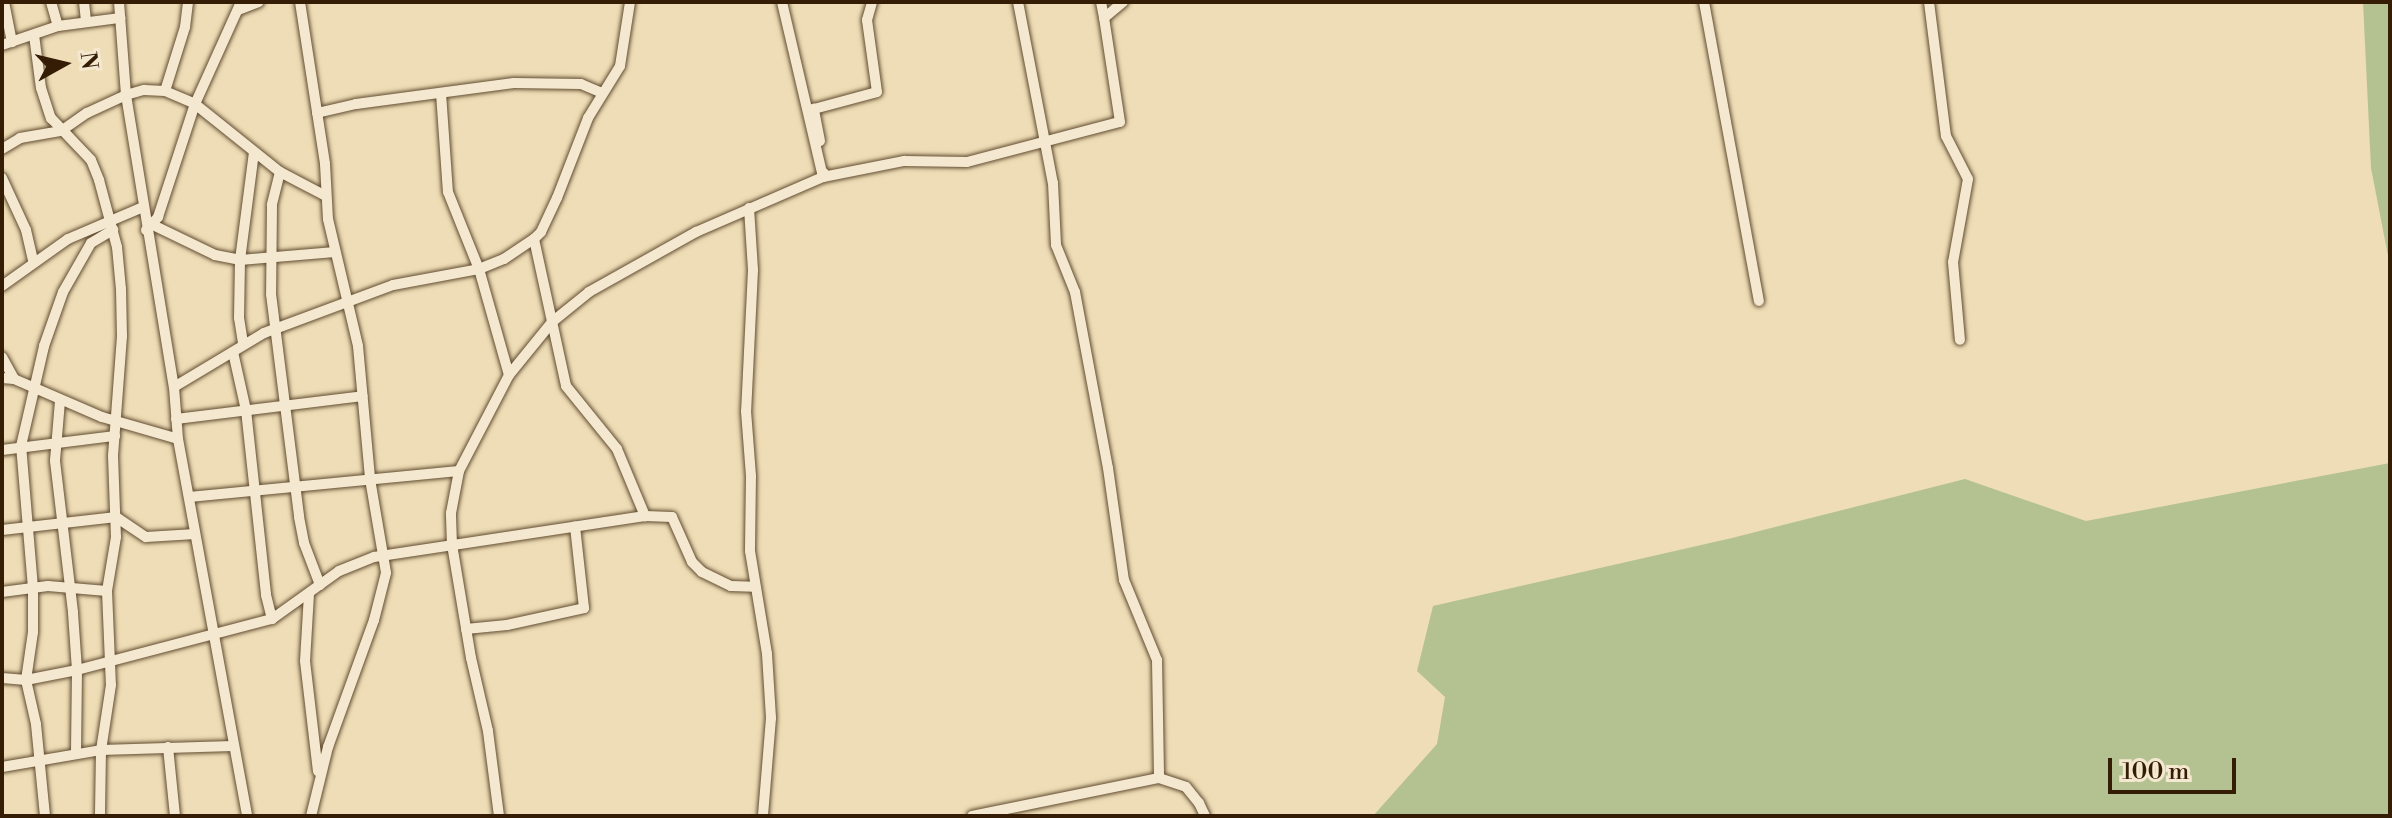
<!DOCTYPE html>
<style>
body{margin:0}
#map{position:relative;width:2392px;height:818px;overflow:hidden;background:#eeddb6;font-family:"Libre Bodoni",serif}
div>[style]{position:absolute}
[style*='--x']{left:calc(var(--x)*1px);top:calc(var(--y)*1px);width:calc(var(--w)*1px);rotate:calc(var(--a)*1deg)}
.green>*{inset:0;background:#b4c291}
.roads{filter:drop-shadow(0 0 2px #624c31) drop-shadow(0 0 2px #624c31)}
.street>*{height:10px;margin:-5px;padding:0 5px;transform-origin:5px;border-radius:5px;background:#f4e9d0}
span{translate:-50% -50%;white-space:nowrap;text-align:center;line-height:1.15;-webkit-text-stroke:7px #f4e9d0;paint-order:stroke}
.frame{position:absolute;inset:0;border:4px solid #341c05;pointer-events:none}
.north{position:absolute;left:24px;top:24px;width:80px;height:80px;-webkit-text-stroke:6px #f4e9d0;paint-order:stroke;rotate:82deg;font-size:22px;font-weight:700;line-height:32px;text-align:center;color:#341c05}
.north::after{content:'';display:block;margin:auto;width:28px;height:36px;background:#341c05;clip-path:polygon(50% 0,100% 100%,50% 72%,0 100%)}
.scale{position:absolute;left:2108px;top:758px;width:128px;height:36px;box-sizing:border-box;border:4px solid #341c05;border-top:0;padding-left:10px;font-size:24px;line-height:28px;white-space:nowrap;color:#341c05;-webkit-text-stroke:6px #f4e9d0;paint-order:stroke}
</style>
<div id="map">
<div class="green">
<div style="clip-path:polygon(2363px 2px,2390px 2px,2390px 266px,2371px 168px)"></div>
<div style="clip-path:polygon(2390px 463px,2390px 816px,1373px 816px,1437px 744px,1445px 697px,1417px 671px,1433px 606px,1732px 538px,1965px 479px,2086px 521px)"></div>
</div>
<div class="roads">
<div class="street">
<div style="--x:4;--y:2;--w:41;--a:78.7"></div>
<div style="--x:51;--y:2;--w:25;--a:74"></div>
<div style="--x:84;--y:2;--w:20;--a:84"></div>
<div style="--x:119;--y:2;--w:93;--a:85.7"></div>
<div style="--x:126;--y:95;--w:296;--a:80.7"></div>
<div style="--x:174;--y:387;--w:52;--a:85.6"></div>
<div style="--x:178;--y:439;--w:383;--a:79.6"></div>
<div style="--x:300;--y:2;--w:164;--a:81.2"></div>
<div style="--x:325;--y:164;--w:55;--a:86.9"></div>
<div style="--x:328;--y:219;--w:130;--a:76.7"></div>
<div style="--x:358;--y:346;--w:134;--a:84.8"></div>
<div style="--x:370;--y:479;--w:95;--a:80.3"></div>
<div style="--x:386;--y:573;--w:49;--a:104.3"></div>
<div style="--x:374;--y:620;--w:135;--a:109.9"></div>
<div style="--x:328;--y:747;--w:71;--a:103.8"></div>
<div style="--x:1018;--y:2;--w:184;--a:79.1"></div>
<div style="--x:1053;--y:183;--w:62;--a:87.2"></div>
<div style="--x:1056;--y:245;--w:51;--a:68"></div>
<div style="--x:1075;--y:292;--w:179;--a:79.4"></div>
<div style="--x:1108;--y:468;--w:113;--a:81.9"></div>
<div style="--x:1124;--y:580;--w:87;--a:67.6"></div>
<div style="--x:1157;--y:660;--w:118;--a:89"></div>
<div style="--x:1101;--y:2;--w:16;--a:79"></div>
<div style="--x:1704;--y:2;--w:304;--a:79.6"></div>
<div style="--x:1929;--y:2;--w:135;--a:82.8"></div>
<div style="--x:1946;--y:136;--w:48;--a:62.9"></div>
<div style="--x:1968;--y:179;--w:84;--a:100.2"></div>
<div style="--x:1953;--y:262;--w:78;--a:84.9"></div>
<div style="--x:238;--y:10;--w:22;--a:-21"></div>
<div style="--x:34;--y:35;--w:53;--a:82.5"></div>
<div style="--x:41;--y:88;--w:32;--a:72"></div>
<div style="--x:51;--y:118;--w:58;--a:46.4"></div>
<div style="--x:91;--y:160;--w:22;--a:68"></div>
<div style="--x:99;--y:180;--w:69;--a:75"></div>
<div style="--x:117;--y:247;--w:42;--a:84.6"></div>
<div style="--x:121;--y:289;--w:47;--a:88.8"></div>
<div style="--x:122;--y:336;--w:120;--a:94.3"></div>
<div style="--x:113;--y:456;--w:81;--a:87.9"></div>
<div style="--x:116;--y:537;--w:55;--a:99.5"></div>
<div style="--x:107;--y:591;--w:94;--a:87.6"></div>
<div style="--x:111;--y:685;--w:66;--a:98.7"></div>
<div style="--x:101;--y:750;--w:66;--a:90.9"></div>
<div style="--x:2;--y:45;--w:59;--a:-18.7"></div>
<div style="--x:58;--y:26;--w:63;--a:-7.4"></div>
<div style="--x:165;--y:91;--w:67;--a:-72.6"></div>
<div style="--x:185;--y:27;--w:25;--a:-83"></div>
<div style="--x:441;--y:93;--w:99;--a:86"></div>
<div style="--x:448;--y:192;--w:83;--a:68.1"></div>
<div style="--x:479;--y:269;--w:110;--a:74.2"></div>
<div style="--x:317;--y:113;--w:40;--a:-13"></div>
<div style="--x:356;--y:104;--w:159;--a:-7.6"></div>
<div style="--x:514;--y:83;--w:67;--a:0.9"></div>
<div style="--x:581;--y:84;--w:23;--a:23"></div>
<div style="--x:820;--y:141;--w:33;--a:-101"></div>
<div style="--x:814;--y:109;--w:65;--a:-15.1"></div>
<div style="--x:877;--y:92;--w:73;--a:-97.9"></div>
<div style="--x:867;--y:20;--w:19;--a:-74"></div>
<div style="--x:2;--y:149;--w:21;--a:-31"></div>
<div style="--x:20;--y:138;--w:42;--a:-9.7"></div>
<div style="--x:61;--y:131;--w:32;--a:-35"></div>
<div style="--x:87;--y:113;--w:43;--a:-24.8"></div>
<div style="--x:126;--y:95;--w:19;--a:-16"></div>
<div style="--x:144;--y:90;--w:21;--a:3"></div>
<div style="--x:165;--y:91;--w:33;--a:23"></div>
<div style="--x:195;--y:104;--w:109;--a:38.7"></div>
<div style="--x:280;--y:172;--w:52;--a:27.6"></div>
<div style="--x:280;--y:172;--w:34;--a:104"></div>
<div style="--x:272;--y:205;--w:89;--a:90.6"></div>
<div style="--x:271;--y:294;--w:225;--a:82.8"></div>
<div style="--x:299;--y:517;--w:26;--a:79"></div>
<div style="--x:304;--y:543;--w:45;--a:69.1"></div>
<div style="--x:824;--y:173;--w:4;--a:104"></div>
<div style="--x:823;--y:177;--w:83;--a:-11.2"></div>
<div style="--x:904;--y:161;--w:63;--a:0.9"></div>
<div style="--x:967;--y:162;--w:158;--a:-14.7"></div>
<div style="--x:1120;--y:122;--w:105;--a:-98.7"></div>
<div style="--x:1104;--y:18;--w:25;--a:-40"></div>
<div style="--x:2;--y:178;--w:57;--a:65.2"></div>
<div style="--x:26;--y:230;--w:32;--a:77"></div>
<div style="--x:749;--y:208;--w:62;--a:86.3"></div>
<div style="--x:753;--y:270;--w:141;--a:92.8"></div>
<div style="--x:746;--y:411;--w:65;--a:85.6"></div>
<div style="--x:751;--y:476;--w:75;--a:90.8"></div>
<div style="--x:750;--y:551;--w:104;--a:80.6"></div>
<div style="--x:767;--y:654;--w:64;--a:86.4"></div>
<div style="--x:771;--y:718;--w:98;--a:94.7"></div>
<div style="--x:153;--y:225;--w:69;--a:25.8"></div>
<div style="--x:215;--y:255;--w:25;--a:11"></div>
<div style="--x:240;--y:260;--w:95;--a:-4.8"></div>
<div style="--x:146;--y:230;--w:18;--a:-47"></div>
<div style="--x:158;--y:217;--w:119;--a:-71.9"></div>
<div style="--x:195;--y:104;--w:112;--a:-65.7"></div>
<div style="--x:534;--y:239;--w:150;--a:77.7"></div>
<div style="--x:566;--y:386;--w:81;--a:51"></div>
<div style="--x:617;--y:449;--w:73;--a:67.3"></div>
<div style="--x:2;--y:286;--w:81;--a:-35.5"></div>
<div style="--x:68;--y:239;--w:82;--a:-23.1"></div>
<div style="--x:243;--y:343;--w:25;--a:-99"></div>
<div style="--x:239;--y:318;--w:58;--a:-89"></div>
<div style="--x:240;--y:260;--w:109;--a:-82.6"></div>
<div style="--x:233;--y:352;--w:59;--a:77.4"></div>
<div style="--x:246;--y:410;--w:186;--a:83.8"></div>
<div style="--x:266;--y:595;--w:25;--a:76"></div>
<div style="--x:2;--y:357;--w:25;--a:61"></div>
<div style="--x:2;--y:378;--w:12;--a:5"></div>
<div style="--x:14;--y:379;--w:96;--a:23.4"></div>
<div style="--x:102;--y:417;--w:79;--a:16.1"></div>
<div style="--x:174;--y:387;--w:105;--a:-31"></div>
<div style="--x:264;--y:333;--w:138;--a:-20.4"></div>
<div style="--x:393;--y:285;--w:87;--a:-10.5"></div>
<div style="--x:479;--y:269;--w:27;--a:-22"></div>
<div style="--x:504;--y:259;--w:36;--a:-34"></div>
<div style="--x:534;--y:239;--w:10;--a:-45"></div>
<div style="--x:541;--y:232;--w:38;--a:-65"></div>
<div style="--x:557;--y:198;--w:86;--a:-68.8"></div>
<div style="--x:588;--y:118;--w:61;--a:-58.4"></div>
<div style="--x:620;--y:66;--w:65;--a:-81.1"></div>
<div style="--x:60;--y:401;--w:60;--a:94.8"></div>
<div style="--x:55;--y:461;--w:153;--a:83.2"></div>
<div style="--x:73;--y:613;--w:57;--a:86"></div>
<div style="--x:77;--y:670;--w:84;--a:90.7"></div>
<div style="--x:176;--y:419;--w:188;--a:-7"></div>
<div style="--x:2;--y:450;--w:114;--a:-7.1"></div>
<div style="--x:189;--y:497;--w:271;--a:-5.5"></div>
<div style="--x:2;--y:530;--w:115;--a:-6.5"></div>
<div style="--x:116;--y:517;--w:36;--a:34"></div>
<div style="--x:146;--y:537;--w:49;--a:-3.5"></div>
<div style="--x:2;--y:592;--w:46;--a:-7.4"></div>
<div style="--x:48;--y:586;--w:59;--a:4.8"></div>
<div style="--x:309;--y:594;--w:67;--a:93.4"></div>
<div style="--x:305;--y:661;--w:111;--a:83.3"></div>
<div style="--x:466;--y:629;--w:41;--a:-5.6"></div>
<div style="--x:507;--y:625;--w:79;--a:-12.4"></div>
<div style="--x:584;--y:608;--w:82;--a:-96.3"></div>
<div style="--x:2;--y:678;--w:24;--a:5"></div>
<div style="--x:26;--y:680;--w:52;--a:-11.1"></div>
<div style="--x:77;--y:670;--w:202;--a:-14.7"></div>
<div style="--x:272;--y:619;--w:82;--a:-35.6"></div>
<div style="--x:339;--y:571;--w:38;--a:-22"></div>
<div style="--x:374;--y:557;--w:274;--a:-8.6"></div>
<div style="--x:645;--y:516;--w:27;--a:2"></div>
<div style="--x:672;--y:517;--w:49;--a:66"></div>
<div style="--x:692;--y:562;--w:14;--a:45"></div>
<div style="--x:702;--y:572;--w:32;--a:26"></div>
<div style="--x:731;--y:586;--w:23;--a:2"></div>
<div style="--x:168;--y:747;--w:69;--a:84.2"></div>
<div style="--x:2;--y:767;--w:100;--a:-9.7"></div>
<div style="--x:101;--y:750;--w:132;--a:-1.7"></div>
<div style="--x:45;--y:816;--w:92;--a:-95.6"></div>
<div style="--x:36;--y:724;--w:45;--a:-102.8"></div>
<div style="--x:26;--y:680;--w:49;--a:-81.7"></div>
<div style="--x:33;--y:632;--w:44;--a:-90"></div>
<div style="--x:33;--y:588;--w:143;--a:-94.8"></div>
<div style="--x:21;--y:446;--w:103;--a:-77"></div>
<div style="--x:44;--y:346;--w:57;--a:-70.6"></div>
<div style="--x:63;--y:292;--w:56;--a:-60.3"></div>
<div style="--x:91;--y:243;--w:26;--a:-31"></div>
<div style="--x:499;--y:816;--w:86;--a:-97.4"></div>
<div style="--x:488;--y:731;--w:75;--a:-103.1"></div>
<div style="--x:471;--y:658;--w:115;--a:-99.5"></div>
<div style="--x:452;--y:545;--w:32;--a:-92"></div>
<div style="--x:451;--y:513;--w:43;--a:-79.2"></div>
<div style="--x:459;--y:471;--w:108;--a:-62.5"></div>
<div style="--x:509;--y:375;--w:68;--a:-50.9"></div>
<div style="--x:552;--y:322;--w:48;--a:-39"></div>
<div style="--x:589;--y:292;--w:123;--a:-29.3"></div>
<div style="--x:696;--y:232;--w:138;--a:-23.4"></div>
<div style="--x:823;--y:177;--w:180;--a:-103.2"></div>
<div style="--x:972;--y:816;--w:191;--a:-11.5"></div>
<div style="--x:1159;--y:778;--w:28;--a:18"></div>
<div style="--x:1186;--y:787;--w:21;--a:51"></div>
<div style="--x:1199;--y:803;--w:14;--a:65"></div>
</div>
</div>
<div class="frame"></div>
<div class="north">N</div>
<div class="scale">100 m</div>
</div>
